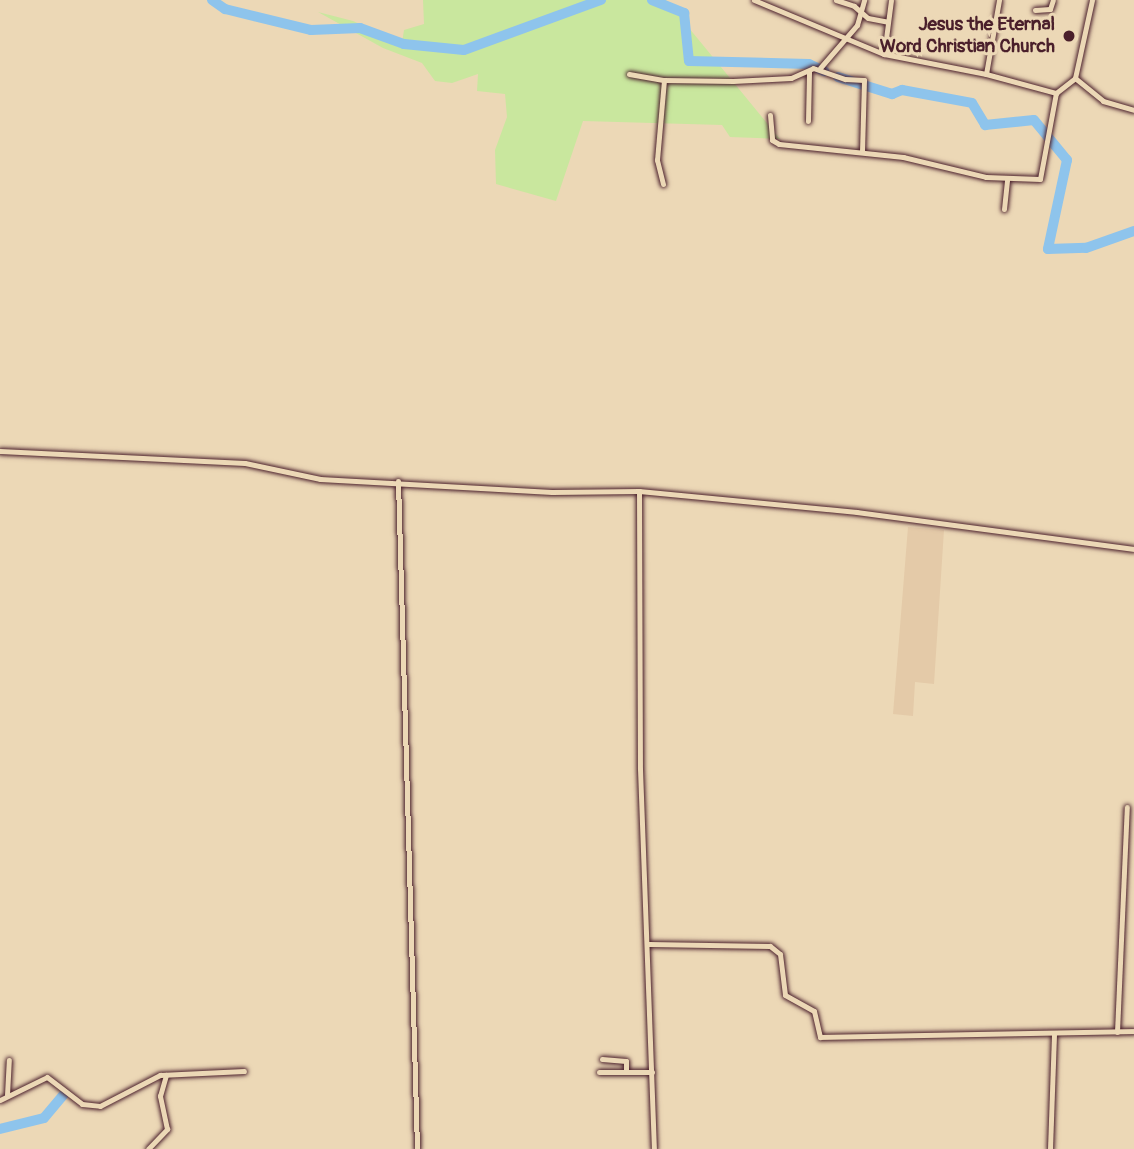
<!DOCTYPE html>
<style>
body{margin:0}
#map{position:relative;width:1134px;height:1149px;overflow:hidden;background:#ecd8b6;font-family:Pangolin,sans-serif}
div>[style]{position:absolute}
[style*='--x']{left:calc(var(--x)*1px);top:calc(var(--y)*1px);width:calc(var(--w)*1px);rotate:calc(var(--a)*1deg)}
.built>*{inset:0;background:#e4caa8}
.green>*{inset:0;background:#c9e79e}
.river>*{height:10px;margin:-5px;padding:0 5px;transform-origin:5px;border-radius:5px;background:#8ec4ec}
.roads{filter:drop-shadow(0 0 2px #4a1f2b) drop-shadow(0 0 2px #4a1f2b)}
.street>*{height:5px;margin:-2.5px;padding:0 2.5px;transform-origin:2.5px;border-radius:2.5px;background:#ecd8b6}
.dots>*{width:19px;height:19px;translate:-50% -50%;box-sizing:border-box;border:4px solid #ecd8b6;border-radius:50%}
span{translate:-50% -50%;white-space:nowrap;text-align:center;line-height:1.15;-webkit-text-stroke:6px #ecd8b6;paint-order:stroke}
.poi-label{font-size:19px;color:#4a1f2b;font-weight:700}
.right{translate:-100% -50%;text-align:right}
</style>
<div id="map">
<div class="built">
<div style="clip-path:polygon(908px 527px,944px 530px,934px 684px,915px 682px,913px 716px,893px 714px)"></div>
</div>
<div class="green">
<div style="clip-path:polygon(423px 0,666px 0,780px 139px,730px 137px,722px 125px,583px 121px,556px 201px,496px 184px,495px 150px,507px 117px,505px 94px,477px 91px,478px 74px,452px 83px,435px 81px,422px 63px,383px 48px,318px 12px,353px 21px,402px 43px,404px 30px,424px 24px)"></div>
</div>
<div class="river">
<div style="--x:212;--y:0;--w:16;--a:35"></div>
<div style="--x:225;--y:9;--w:89;--a:13.7"></div>
<div style="--x:311;--y:30;--w:49;--a:-2.3"></div>
<div style="--x:360;--y:28;--w:47;--a:20"></div>
<div style="--x:404;--y:44;--w:60;--a:5.7"></div>
<div style="--x:464;--y:50;--w:146;--a:-20.1"></div>
<div style="--x:652;--y:0;--w:35;--a:22"></div>
<div style="--x:684;--y:13;--w:48;--a:84.1"></div>
<div style="--x:689;--y:61;--w:120;--a:1.4"></div>
<div style="--x:809;--y:64;--w:17;--a:25"></div>
<div style="--x:838;--y:77;--w:57;--a:17.5"></div>
<div style="--x:892;--y:94;--w:11;--a:-22"></div>
<div style="--x:902;--y:90;--w:71;--a:10.5"></div>
<div style="--x:972;--y:103;--w:26;--a:59"></div>
<div style="--x:985;--y:125;--w:49;--a:-5.8"></div>
<div style="--x:1034;--y:120;--w:52;--a:50.5"></div>
<div style="--x:1067;--y:160;--w:91;--a:102.1"></div>
<div style="--x:1048;--y:249;--w:38;--a:-2"></div>
<div style="--x:1086;--y:248;--w:51;--a:-19.5"></div>
<div style="--x:0;--y:1129;--w:45;--a:-14"></div>
<div style="--x:44;--y:1118;--w:31;--a:-50"></div>
</div>
<div class="roads">
<div class="street">
<div style="--x:754;--y:0;--w:141;--a:22.6"></div>
<div style="--x:884;--y:54;--w:104;--a:11.1"></div>
<div style="--x:986;--y:74;--w:73;--a:15.2"></div>
<div style="--x:836;--y:0;--w:19;--a:18"></div>
<div style="--x:854;--y:6;--w:18;--a:41"></div>
<div style="--x:868;--y:18;--w:20;--a:11"></div>
<div style="--x:1035;--y:10;--w:15;--a:-4"></div>
<div style="--x:1050;--y:9;--w:9;--a:-72"></div>
<div style="--x:884;--y:54;--w:54;--a:-82.6"></div>
<div style="--x:820;--y:68;--w:57;--a:-49.3"></div>
<div style="--x:857;--y:25;--w:26;--a:-74"></div>
<div style="--x:629;--y:74;--w:36;--a:10"></div>
<div style="--x:664;--y:80;--w:69;--a:0.8"></div>
<div style="--x:733;--y:81;--w:58;--a:-3"></div>
<div style="--x:791;--y:78;--w:24;--a:-24"></div>
<div style="--x:813;--y:68;--w:34;--a:19"></div>
<div style="--x:845;--y:79;--w:19;--a:3"></div>
<div style="--x:864;--y:80;--w:71;--a:91.6"></div>
<div style="--x:986;--y:74;--w:75;--a:-80"></div>
<div style="--x:1075;--y:78;--w:36;--a:39"></div>
<div style="--x:1103;--y:101;--w:32;--a:16"></div>
<div style="--x:770;--y:115;--w:25;--a:85"></div>
<div style="--x:772;--y:140;--w:8;--a:30"></div>
<div style="--x:779;--y:144;--w:125;--a:6"></div>
<div style="--x:903;--y:157;--w:85;--a:13.5"></div>
<div style="--x:986;--y:177;--w:54;--a:2.1"></div>
<div style="--x:1040;--y:179;--w:87;--a:-79.5"></div>
<div style="--x:1056;--y:93;--w:24;--a:-38"></div>
<div style="--x:1075;--y:78;--w:80;--a:-77.7"></div>
<div style="--x:808;--y:121;--w:49;--a:-88.8"></div>
<div style="--x:663;--y:184;--w:25;--a:-104"></div>
<div style="--x:657;--y:160;--w:80;--a:-85"></div>
<div style="--x:1004;--y:209;--w:31;--a:-84"></div>
<div style="--x:0;--y:451;--w:245;--a:2.8"></div>
<div style="--x:245;--y:463;--w:77;--a:12"></div>
<div style="--x:320;--y:479;--w:232;--a:3.2"></div>
<div style="--x:552;--y:492;--w:87;--a:-0.7"></div>
<div style="--x:639;--y:491;--w:219;--a:5.5"></div>
<div style="--x:857;--y:512;--w:279;--a:7.6"></div>
<div style="--x:398;--y:481;--w:668;--a:88.37"></div>
<div style="--x:639;--y:491;--w:278;--a:89.8"></div>
<div style="--x:640;--y:769;--w:380;--a:87.9"></div>
<div style="--x:649;--y:944;--w:121;--a:0.9"></div>
<div style="--x:770;--y:946;--w:13;--a:39"></div>
<div style="--x:780;--y:954;--w:41;--a:83"></div>
<div style="--x:785;--y:995;--w:33;--a:29"></div>
<div style="--x:814;--y:1011;--w:27;--a:77"></div>
<div style="--x:820;--y:1037;--w:314;--a:-1.1"></div>
<div style="--x:1117;--y:1032;--w:225;--a:-87.5"></div>
<div style="--x:602;--y:1059;--w:24;--a:5"></div>
<div style="--x:626;--y:1061;--w:11;--a:90"></div>
<div style="--x:599;--y:1072;--w:53;--a:0"></div>
<div style="--x:7;--y:1095;--w:35;--a:-87"></div>
<div style="--x:0;--y:1100;--w:52;--a:-26.1"></div>
<div style="--x:47;--y:1077;--w:44;--a:37.6"></div>
<div style="--x:82;--y:1104;--w:18;--a:6"></div>
<div style="--x:100;--y:1106;--w:68;--a:-27.3"></div>
<div style="--x:160;--y:1075;--w:84;--a:-2.7"></div>
<div style="--x:148;--y:1149;--w:28;--a:-46"></div>
<div style="--x:167;--y:1129;--w:34;--a:-102"></div>
<div style="--x:160;--y:1096;--w:22;--a:-74"></div>
<div style="--x:1050;--y:1149;--w:116;--a:-88"></div>
</div>
</div>
<div class="dots">
<div style="left:1069px;top:36px;background:#4a1f2b"></div>
</div>
<div class="poi-label">
<span class="right" style="left:1055px;top:36px">Jesus the Eternal<br>Word Christian Church</span>
</div>
</div>
